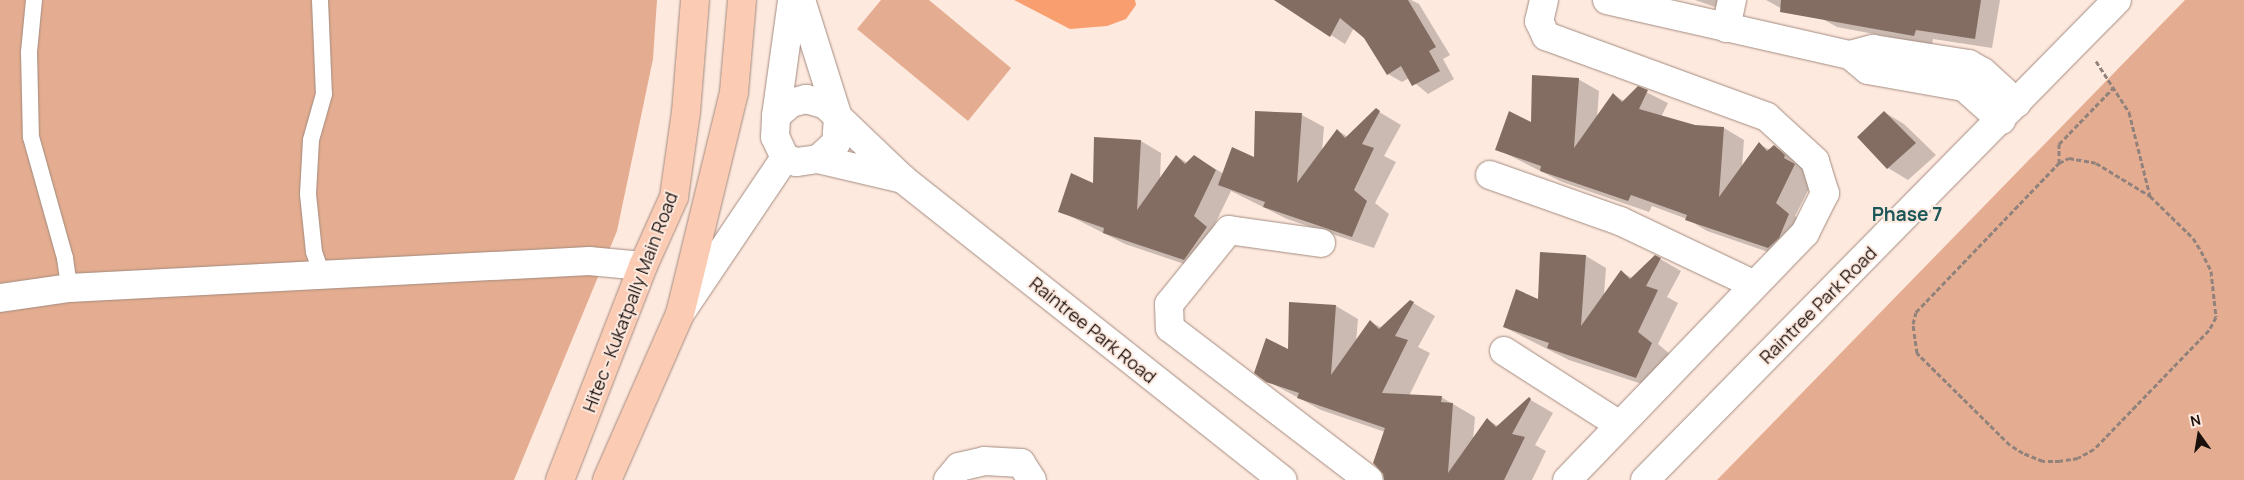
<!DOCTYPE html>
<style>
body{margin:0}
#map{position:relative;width:2244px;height:480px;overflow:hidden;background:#fee9df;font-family:Manrope,sans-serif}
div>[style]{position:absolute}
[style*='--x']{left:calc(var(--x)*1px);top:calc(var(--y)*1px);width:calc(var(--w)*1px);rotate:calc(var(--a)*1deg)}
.green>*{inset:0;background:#e4ad91}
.water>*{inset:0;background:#f99e6f}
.shadow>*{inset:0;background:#0003}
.building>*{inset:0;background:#836d62}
.path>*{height:3px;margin-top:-1.5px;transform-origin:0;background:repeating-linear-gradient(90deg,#91827b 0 5px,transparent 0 7.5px)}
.roads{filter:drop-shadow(0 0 1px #a38b7f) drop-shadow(0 0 1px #a38b7f)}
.lane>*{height:16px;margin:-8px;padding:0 8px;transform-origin:8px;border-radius:8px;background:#fff}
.street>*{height:28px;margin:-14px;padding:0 14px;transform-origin:14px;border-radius:14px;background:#fff}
.secondary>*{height:28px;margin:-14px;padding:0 14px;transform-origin:14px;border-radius:14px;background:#fff}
.primary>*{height:28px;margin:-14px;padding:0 14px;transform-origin:14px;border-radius:14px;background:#fbcbb3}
span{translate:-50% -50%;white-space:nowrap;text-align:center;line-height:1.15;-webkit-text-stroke:4px #fee9df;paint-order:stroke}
.street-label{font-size:18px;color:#1a110d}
.neighbourhood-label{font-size:19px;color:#1c5759;font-weight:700}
.north{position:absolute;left:2174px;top:410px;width:50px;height:50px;-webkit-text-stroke:4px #fee9df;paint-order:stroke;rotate:347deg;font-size:14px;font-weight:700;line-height:20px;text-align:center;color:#1a110d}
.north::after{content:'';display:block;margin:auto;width:18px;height:22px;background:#1a110d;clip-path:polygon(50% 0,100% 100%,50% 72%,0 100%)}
</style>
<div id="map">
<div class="green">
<div style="clip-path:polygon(0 0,657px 0,653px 59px,617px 231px,514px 480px,0 480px)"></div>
<div style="clip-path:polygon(881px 0,929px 0,1011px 68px,968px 121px,857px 29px)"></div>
<div style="clip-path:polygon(2185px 0,2244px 0,2244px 480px,1717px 480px)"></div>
</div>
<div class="water">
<div style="clip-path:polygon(1014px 0,1135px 0,1136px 5px,1126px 19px,1107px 26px,1070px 29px)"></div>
</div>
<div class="shadow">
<div style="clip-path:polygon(1299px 0,1411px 0,1419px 4px,1450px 55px,1443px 59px,1454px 79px,1428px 94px,1409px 78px,1402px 82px,1388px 74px,1365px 37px,1354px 28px,1345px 44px,1293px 11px)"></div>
<div style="clip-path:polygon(1695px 0,1720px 0,1718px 8px)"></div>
<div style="clip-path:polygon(1766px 0,2000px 0,1992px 48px,1933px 39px,1932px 45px,1837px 27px,1819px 17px,1784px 10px)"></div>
<div style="clip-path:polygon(1578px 79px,1599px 91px,1597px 118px,1614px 95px,1624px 101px,1638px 88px,1668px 103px,1661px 117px,1695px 127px,1724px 128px,1744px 140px,1742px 167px,1759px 144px,1770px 150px,1774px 146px,1795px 158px,1815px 177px,1795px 216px,1809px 227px,1789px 259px,1707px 231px,1687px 219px,1652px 206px,1649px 212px,1562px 182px,1497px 149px,1532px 124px)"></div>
<div style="clip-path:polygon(1376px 110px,1401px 125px,1384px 156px,1396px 162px,1375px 203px,1389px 214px,1374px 248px,1287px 219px,1231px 191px,1213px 228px,1205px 271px,1125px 244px,1060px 211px,1095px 185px,1096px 138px,1141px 141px,1161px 153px,1160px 180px,1176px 156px,1188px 163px,1194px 156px,1224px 174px,1255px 159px,1302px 115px,1324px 127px,1322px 151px,1337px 130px,1348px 137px)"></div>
<div style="clip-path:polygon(1884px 112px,1904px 124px,1936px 155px,1908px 180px,1888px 168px,1859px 137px)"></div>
<div style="clip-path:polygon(1541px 254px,1586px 256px,1606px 268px,1604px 295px,1621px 272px,1632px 278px,1655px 256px,1681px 271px,1667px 297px,1678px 303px,1658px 344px,1671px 355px,1657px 389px,1569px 360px,1504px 327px,1540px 301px)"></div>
<div style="clip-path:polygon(1410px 301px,1435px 316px,1418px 347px,1430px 353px,1409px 396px,1441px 397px,1475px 417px,1473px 440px,1488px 420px,1498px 426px,1529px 399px,1553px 413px,1535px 445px,1546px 451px,1532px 480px,1387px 480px,1385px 432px,1321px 410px,1267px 381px,1289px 351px,1336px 306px,1358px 319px,1356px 342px,1371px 322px,1382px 328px)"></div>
</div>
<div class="building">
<div style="clip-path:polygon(1274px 0,1408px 0,1436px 47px,1429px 51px,1440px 71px,1412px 86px,1401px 66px,1387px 75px,1364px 38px,1340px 18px,1330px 37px)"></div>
<div style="clip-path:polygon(1781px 0,1981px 0,1975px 39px,1916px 30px,1914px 36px,1780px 12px)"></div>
<div style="clip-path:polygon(1532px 75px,1579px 78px,1574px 148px,1613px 93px,1622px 102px,1638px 86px,1648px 90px,1639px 109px,1695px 125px,1724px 127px,1719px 197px,1759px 142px,1767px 151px,1774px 145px,1785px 155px,1784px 158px,1795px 164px,1776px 203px,1789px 214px,1779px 238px,1768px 248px,1685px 220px,1687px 215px,1631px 195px,1628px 201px,1540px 171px,1541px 166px,1495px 150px,1509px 111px,1531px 122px)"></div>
<div style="clip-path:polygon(1376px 108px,1380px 111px,1362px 144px,1374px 148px,1354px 190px,1367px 201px,1352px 237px,1263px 207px,1265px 202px,1218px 185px,1232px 147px,1254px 157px,1255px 111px,1302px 113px,1297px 183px,1337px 129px,1345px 138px)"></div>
<div style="clip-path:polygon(1884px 111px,1916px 143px,1887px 169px,1857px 137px)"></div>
<div style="clip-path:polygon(1094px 137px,1141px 140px,1137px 210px,1176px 155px,1185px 164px,1194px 155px,1216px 170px,1194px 216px,1207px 227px,1184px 260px,1103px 233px,1104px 228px,1058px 212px,1071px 173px,1093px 183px)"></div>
<div style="clip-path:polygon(1540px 252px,1586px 255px,1581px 326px,1621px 270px,1630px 279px,1655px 255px,1661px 258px,1646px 286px,1658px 290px,1638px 332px,1652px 343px,1636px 378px,1547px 348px,1549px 343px,1503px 327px,1516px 289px,1538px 299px)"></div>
<div style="clip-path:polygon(1410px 300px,1414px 302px,1395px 336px,1408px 340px,1382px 393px,1442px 396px,1441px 402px,1453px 403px,1448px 473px,1487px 418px,1496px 427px,1529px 397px,1531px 399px,1512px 434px,1525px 437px,1504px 480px,1384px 480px,1383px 474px,1373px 463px,1385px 428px,1297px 398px,1299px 393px,1266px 382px,1254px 373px,1266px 338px,1288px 349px,1289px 302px,1336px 305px,1331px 375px,1370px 320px,1379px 329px)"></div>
</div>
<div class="path">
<div style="--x:2096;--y:61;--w:61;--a:57.1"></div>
<div style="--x:2129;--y:112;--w:87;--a:76"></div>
<div style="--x:2150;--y:196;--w:60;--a:44.3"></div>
<div style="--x:2193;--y:238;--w:15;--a:58"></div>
<div style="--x:2201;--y:251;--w:22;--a:63"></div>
<div style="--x:2211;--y:271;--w:46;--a:83.8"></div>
<div style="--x:2216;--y:317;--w:15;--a:118"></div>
<div style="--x:2209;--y:330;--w:165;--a:134"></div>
<div style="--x:2094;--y:449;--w:18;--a:151"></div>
<div style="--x:2078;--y:458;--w:18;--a:171"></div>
<div style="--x:2060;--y:461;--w:17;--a:180"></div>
<div style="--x:2043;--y:461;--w:22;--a:-158"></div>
<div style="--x:2023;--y:453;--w:15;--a:-148"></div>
<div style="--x:2010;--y:445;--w:131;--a:-135.3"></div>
<div style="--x:1917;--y:353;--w:29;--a:-98"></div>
<div style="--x:1913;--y:324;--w:12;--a:-76"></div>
<div style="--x:1916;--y:312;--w:207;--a:-46.2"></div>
<div style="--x:2059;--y:163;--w:11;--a:-27"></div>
<div style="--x:2069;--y:158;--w:27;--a:10"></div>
<div style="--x:2096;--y:163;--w:63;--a:31.4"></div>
<div style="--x:2059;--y:163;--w:19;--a:-90"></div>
<div style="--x:2059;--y:144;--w:78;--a:-46"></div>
</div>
<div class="roads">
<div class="lane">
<div style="--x:34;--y:0;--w:52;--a:95.5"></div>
<div style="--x:29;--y:52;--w:85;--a:88.7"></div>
<div style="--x:31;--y:137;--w:126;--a:74.3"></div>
<div style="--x:65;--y:258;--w:30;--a:82"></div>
<div style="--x:320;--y:0;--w:94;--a:87.6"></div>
<div style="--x:324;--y:94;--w:48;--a:105.8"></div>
<div style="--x:311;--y:140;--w:54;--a:93.2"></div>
<div style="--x:308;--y:194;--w:58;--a:84.1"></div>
<div style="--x:314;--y:252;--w:24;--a:71"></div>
</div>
<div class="street">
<div style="--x:1544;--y:0;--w:22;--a:103"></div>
<div style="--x:1539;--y:21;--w:17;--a:65"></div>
<div style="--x:1546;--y:36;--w:235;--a:20.1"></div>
<div style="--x:1767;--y:117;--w:65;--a:42.5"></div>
<div style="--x:1815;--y:161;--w:34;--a:73"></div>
<div style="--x:1825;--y:193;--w:45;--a:116.6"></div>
<div style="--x:1805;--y:233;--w:343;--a:133.9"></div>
<div style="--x:1607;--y:0;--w:249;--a:12.8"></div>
<div style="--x:1850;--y:55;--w:24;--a:-15"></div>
<div style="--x:1873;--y:49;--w:97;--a:8.9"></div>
<div style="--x:1969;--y:64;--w:16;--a:30"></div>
<div style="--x:1983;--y:72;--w:46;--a:42.4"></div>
<div style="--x:1726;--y:28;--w:29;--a:-78"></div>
<div style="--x:1850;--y:55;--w:23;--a:40"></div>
<div style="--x:1868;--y:70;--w:97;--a:10"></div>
<div style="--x:1964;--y:87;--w:50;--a:41.7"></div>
<div style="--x:1490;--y:175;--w:138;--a:19.5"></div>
<div style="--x:1620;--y:221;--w:149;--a:25.4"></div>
<div style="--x:1321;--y:243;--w:93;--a:-172"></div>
<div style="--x:1229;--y:230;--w:95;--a:129"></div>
<div style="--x:1169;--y:304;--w:24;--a:88"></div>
<div style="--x:1170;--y:328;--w:250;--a:37.4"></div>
<div style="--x:0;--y:298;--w:70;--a:-8.2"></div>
<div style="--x:69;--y:288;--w:521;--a:-2.97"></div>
<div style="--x:589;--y:261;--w:54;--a:5.3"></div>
<div style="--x:1504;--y:351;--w:135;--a:32.6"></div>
<div style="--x:948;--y:480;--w:17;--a:-50"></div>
<div style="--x:959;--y:467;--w:26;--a:-13"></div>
<div style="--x:984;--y:461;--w:37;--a:3"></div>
<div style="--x:1021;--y:463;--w:20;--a:57"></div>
</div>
<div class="secondary">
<div style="--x:801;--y:0;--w:123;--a:72.5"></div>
<div style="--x:838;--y:117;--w:26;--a:94"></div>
<div style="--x:836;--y:143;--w:24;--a:138"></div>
<div style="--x:818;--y:159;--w:22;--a:172"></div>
<div style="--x:796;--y:162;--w:12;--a:-160"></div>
<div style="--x:785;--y:158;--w:23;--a:-115"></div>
<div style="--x:775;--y:137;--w:21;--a:-87"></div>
<div style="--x:776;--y:116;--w:20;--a:-41"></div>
<div style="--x:791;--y:103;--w:16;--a:-15"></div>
<div style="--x:806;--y:99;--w:19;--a:16"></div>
<div style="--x:824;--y:104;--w:8;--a:40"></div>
<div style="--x:830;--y:109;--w:11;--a:45"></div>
<div style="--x:838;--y:117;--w:91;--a:43.7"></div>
<div style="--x:904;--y:180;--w:483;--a:38.4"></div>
<div style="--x:776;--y:116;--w:117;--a:-82.1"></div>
<div style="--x:818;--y:159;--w:87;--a:13.2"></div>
<div style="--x:681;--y:312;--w:186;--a:-56"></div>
<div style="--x:1645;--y:480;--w:673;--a:-45.48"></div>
</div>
<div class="primary">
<div style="--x:560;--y:480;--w:230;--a:-68.8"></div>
<div style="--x:643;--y:266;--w:76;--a:-65.8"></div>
<div style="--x:674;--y:197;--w:86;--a:-82"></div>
<div style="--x:686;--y:112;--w:112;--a:-85.4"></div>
<div style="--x:607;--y:480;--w:181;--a:-66.3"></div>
<div style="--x:680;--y:314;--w:228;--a:-76.3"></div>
<div style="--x:734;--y:92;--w:92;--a:-85"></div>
</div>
</div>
<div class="street-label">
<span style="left:630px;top:302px;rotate:-69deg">Hitec - Kukatpally Main Road</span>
<span style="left:1818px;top:305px;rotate:-45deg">Raintree Park Road</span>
<span style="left:1093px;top:330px;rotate:39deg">Raintree Park Road</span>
</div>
<div class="neighbourhood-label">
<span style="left:1907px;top:215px">Phase 7</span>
</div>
<div class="north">N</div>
</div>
